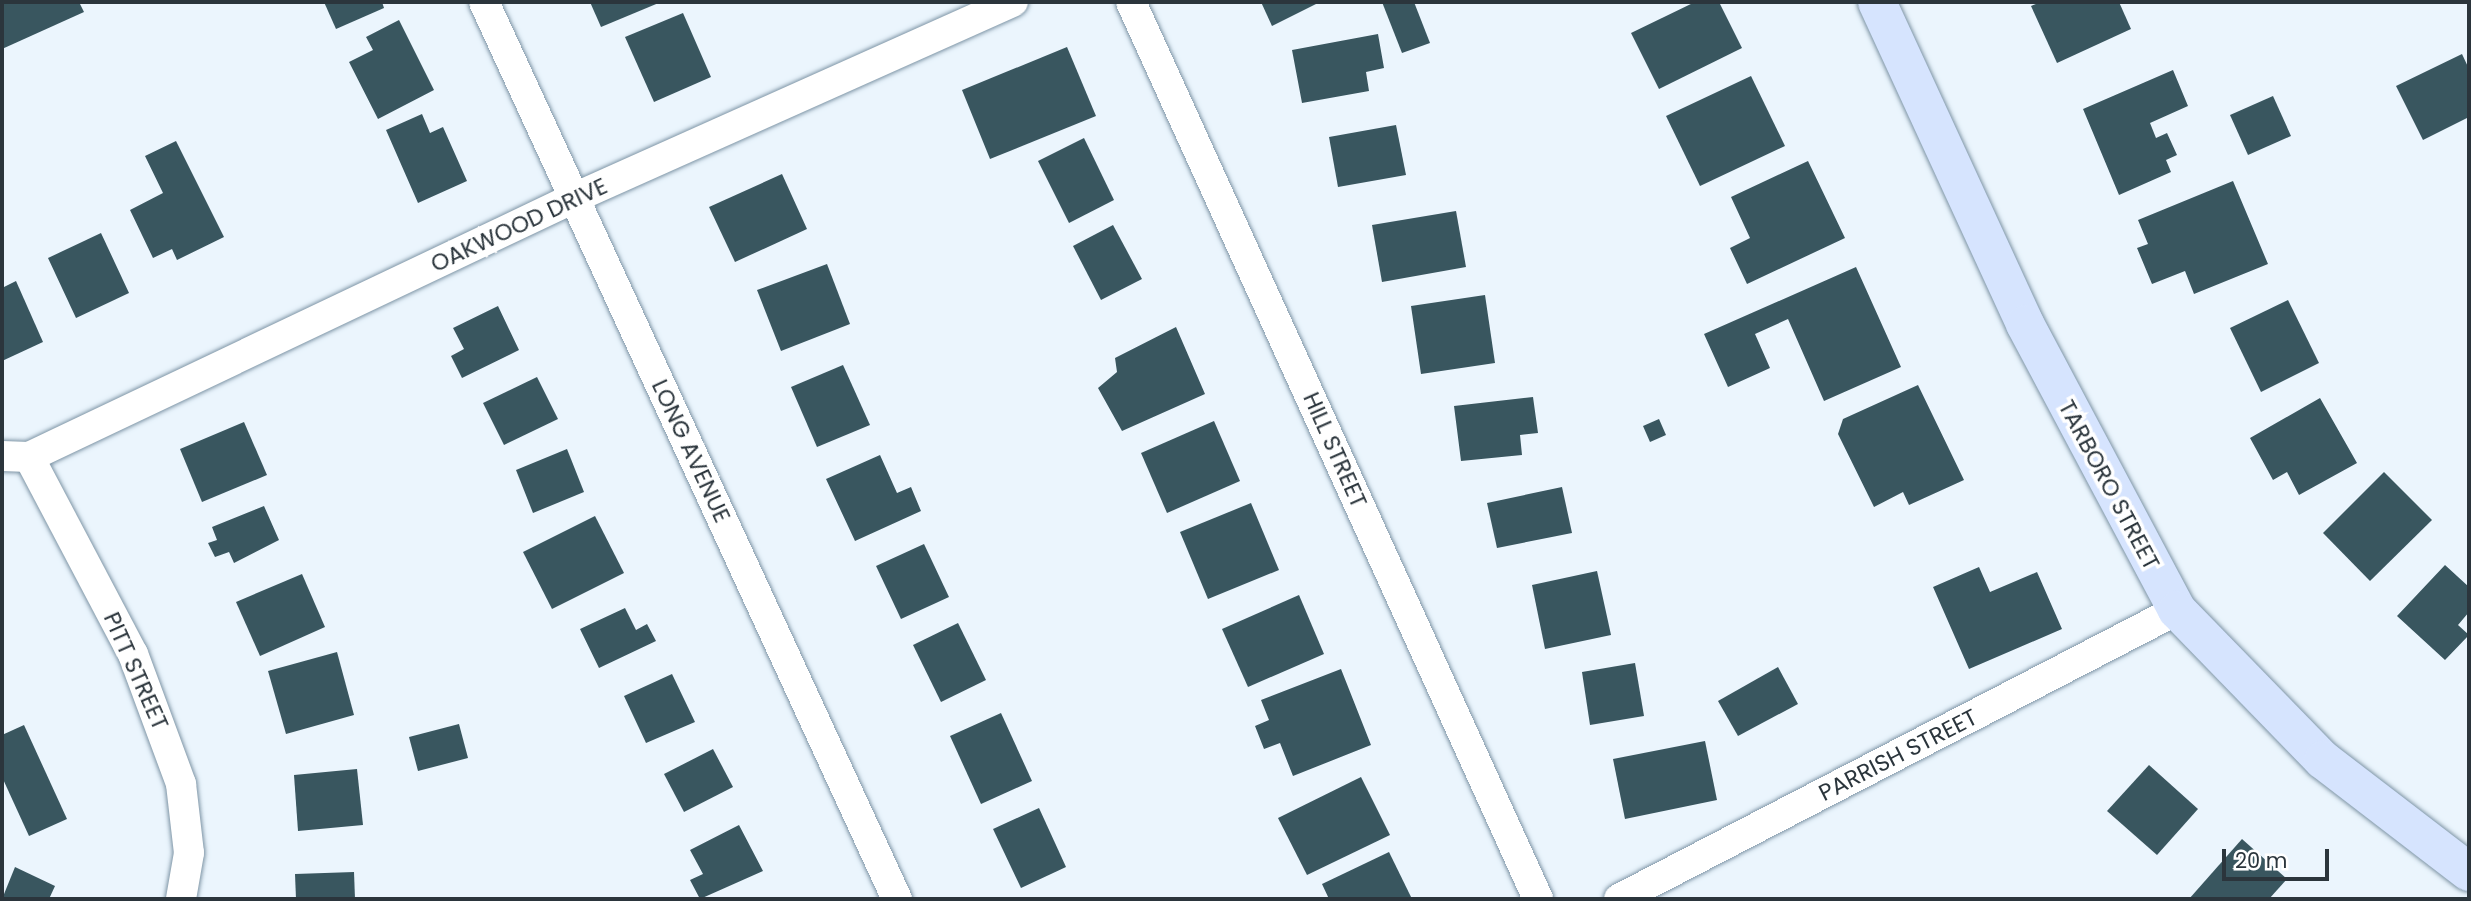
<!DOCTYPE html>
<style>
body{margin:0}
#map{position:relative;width:2471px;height:901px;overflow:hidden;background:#ebf5fd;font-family:Poppins,sans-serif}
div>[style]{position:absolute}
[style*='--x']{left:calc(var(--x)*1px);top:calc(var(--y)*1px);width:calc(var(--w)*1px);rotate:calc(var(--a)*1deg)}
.building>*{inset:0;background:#39565f}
.roads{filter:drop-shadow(0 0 2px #7e95a6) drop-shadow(0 0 2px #7e95a6)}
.street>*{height:30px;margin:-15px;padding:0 15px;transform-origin:15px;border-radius:15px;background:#fff}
.secondary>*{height:38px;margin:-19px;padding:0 19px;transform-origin:19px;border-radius:19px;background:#d6e4fe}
span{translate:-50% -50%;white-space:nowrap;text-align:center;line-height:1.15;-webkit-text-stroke:7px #fff;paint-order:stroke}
.street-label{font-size:23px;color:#2b353c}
.frame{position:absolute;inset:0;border:4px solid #2b353c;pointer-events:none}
.scale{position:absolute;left:2222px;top:849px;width:107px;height:32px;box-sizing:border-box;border:4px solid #2b353c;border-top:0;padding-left:9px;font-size:21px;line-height:24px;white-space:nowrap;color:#2b353c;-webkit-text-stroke:5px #fff;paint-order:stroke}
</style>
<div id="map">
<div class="building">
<div style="clip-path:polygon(2px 2px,79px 2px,84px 12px,2px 49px)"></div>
<div style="clip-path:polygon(324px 2px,382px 2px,384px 8px,336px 29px)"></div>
<div style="clip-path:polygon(590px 2px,661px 2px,601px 27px)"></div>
<div style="clip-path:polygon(1261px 2px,1320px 2px,1272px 26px)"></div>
<div style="clip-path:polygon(1382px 2px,1414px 2px,1430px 43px,1402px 53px)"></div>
<div style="clip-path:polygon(1695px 2px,1719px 2px,1742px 48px,1659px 89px,1631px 33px)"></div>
<div style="clip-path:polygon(2041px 2px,2119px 2px,2131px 29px,2057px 63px,2031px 6px)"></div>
<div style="clip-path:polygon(683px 13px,711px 77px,654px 102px,625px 37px)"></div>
<div style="clip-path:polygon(399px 20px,434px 90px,378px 119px,349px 62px,373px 50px,366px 37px)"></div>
<div style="clip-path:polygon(1378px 34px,1384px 68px,1366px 72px,1369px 91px,1302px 103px,1292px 50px)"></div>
<div style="clip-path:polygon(1067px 47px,1096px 116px,990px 159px,962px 90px)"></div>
<div style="clip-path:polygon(2462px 54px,2469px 69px,2469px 117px,2423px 140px,2396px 86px)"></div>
<div style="clip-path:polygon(2173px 70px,2188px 106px,2150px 123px,2156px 138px,2167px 133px,2177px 155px,2166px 160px,2171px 172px,2119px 195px,2083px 109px)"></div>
<div style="clip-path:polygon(1751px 76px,1785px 146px,1700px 186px,1666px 116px)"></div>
<div style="clip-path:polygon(2273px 96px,2291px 136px,2248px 155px,2230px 115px)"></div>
<div style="clip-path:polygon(422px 114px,430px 133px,443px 127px,467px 181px,418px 203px,386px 130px)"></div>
<div style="clip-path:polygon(1396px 125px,1406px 175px,1338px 187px,1329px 137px)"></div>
<div style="clip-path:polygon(1084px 138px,1114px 200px,1069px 223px,1038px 161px)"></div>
<div style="clip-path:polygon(176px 141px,224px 237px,177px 260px,172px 249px,153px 258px,130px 210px,163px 193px,145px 156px)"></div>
<div style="clip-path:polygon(1808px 161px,1845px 238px,1747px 284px,1730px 248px,1750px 238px,1731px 197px)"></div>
<div style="clip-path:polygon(782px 174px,807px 229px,735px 262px,709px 207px)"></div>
<div style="clip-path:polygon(2233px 181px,2268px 264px,2194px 294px,2185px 271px,2152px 284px,2137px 248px,2148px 244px,2138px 220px)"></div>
<div style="clip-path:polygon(1456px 211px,1466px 267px,1382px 282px,1372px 225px)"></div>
<div style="clip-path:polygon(1113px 225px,1142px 279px,1101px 300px,1073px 246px)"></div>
<div style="clip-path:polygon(101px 233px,129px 293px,76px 318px,48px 258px)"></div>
<div style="clip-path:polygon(827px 264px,850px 324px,781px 351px,757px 290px)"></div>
<div style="clip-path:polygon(1856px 267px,1901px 367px,1824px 401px,1788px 319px,1755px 334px,1770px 368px,1728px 387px,1704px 334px)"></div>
<div style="clip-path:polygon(16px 281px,43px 342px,2px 361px,2px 288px)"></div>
<div style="clip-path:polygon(1485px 295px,1495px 363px,1421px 374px,1411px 306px)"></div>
<div style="clip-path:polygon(2288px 300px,2319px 363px,2261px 392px,2230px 328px)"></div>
<div style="clip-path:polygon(498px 306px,519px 350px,462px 378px,451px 356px,464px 349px,453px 328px)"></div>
<div style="clip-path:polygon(1176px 327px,1205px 394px,1122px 431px,1098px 388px,1117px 372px,1115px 358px)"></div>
<div style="clip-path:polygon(843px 365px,870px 425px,817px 447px,791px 387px)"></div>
<div style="clip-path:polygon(537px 377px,558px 419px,504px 445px,483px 403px)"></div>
<div style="clip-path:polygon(1918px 385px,1964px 480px,1909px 505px,1903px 492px,1874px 507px,1838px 434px,1843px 419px)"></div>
<div style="clip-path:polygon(1533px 397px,1538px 433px,1520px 435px,1522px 455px,1461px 461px,1454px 406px)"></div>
<div style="clip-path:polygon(2320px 398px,2357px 463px,2299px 495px,2287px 472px,2273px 480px,2250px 438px)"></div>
<div style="clip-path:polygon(1659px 419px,1666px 435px,1650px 442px,1643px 426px)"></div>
<div style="clip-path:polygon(1214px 421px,1240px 481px,1167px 513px,1141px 453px)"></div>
<div style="clip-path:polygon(244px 422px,267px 475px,202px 502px,180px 449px)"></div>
<div style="clip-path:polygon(567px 449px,584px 492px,533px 513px,516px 470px)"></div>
<div style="clip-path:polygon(880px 455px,897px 493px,911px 487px,921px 511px,855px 541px,826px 479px)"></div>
<div style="clip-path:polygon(2384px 472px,2432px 520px,2370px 581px,2323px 533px)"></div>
<div style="clip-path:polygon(1562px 487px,1572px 533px,1497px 548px,1487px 503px)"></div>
<div style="clip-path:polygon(1251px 503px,1279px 570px,1208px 599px,1180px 532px)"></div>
<div style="clip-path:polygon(264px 506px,279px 540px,234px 563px,229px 552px,215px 557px,208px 543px,217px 540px,212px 527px)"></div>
<div style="clip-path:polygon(595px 516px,624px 573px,552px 609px,523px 552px)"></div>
<div style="clip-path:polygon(924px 544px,949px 597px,901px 619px,876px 566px)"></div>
<div style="clip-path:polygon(2445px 565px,2469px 587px,2469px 612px,2458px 625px,2469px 635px,2445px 660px,2397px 616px)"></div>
<div style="clip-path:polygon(1979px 567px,1990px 592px,2037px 572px,2062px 629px,1969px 669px,1933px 587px)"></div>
<div style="clip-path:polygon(1597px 571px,1611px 635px,1545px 649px,1532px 585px)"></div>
<div style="clip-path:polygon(302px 574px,325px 627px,260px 656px,236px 602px)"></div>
<div style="clip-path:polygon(1299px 595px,1324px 654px,1248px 687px,1222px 629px)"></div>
<div style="clip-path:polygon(625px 608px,636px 630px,647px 624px,656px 641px,599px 668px,580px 629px)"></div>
<div style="clip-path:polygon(958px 623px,986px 680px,941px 702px,913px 645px)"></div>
<div style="clip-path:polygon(337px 652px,354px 715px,286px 734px,268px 671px)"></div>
<div style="clip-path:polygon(1635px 663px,1644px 716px,1590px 725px,1582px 672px)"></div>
<div style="clip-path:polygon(1778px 667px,1798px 704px,1738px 736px,1718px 701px)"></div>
<div style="clip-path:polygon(1341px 669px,1371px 745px,1293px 776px,1280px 743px,1264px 749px,1255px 726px,1269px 720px,1261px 700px)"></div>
<div style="clip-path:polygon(672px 674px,695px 722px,646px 743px,624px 696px)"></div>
<div style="clip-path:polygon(1001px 713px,1032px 781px,981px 804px,950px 736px)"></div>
<div style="clip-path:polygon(459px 724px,468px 758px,418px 771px,409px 737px)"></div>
<div style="clip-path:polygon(24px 725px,67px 819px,29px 836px,2px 777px,2px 735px)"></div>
<div style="clip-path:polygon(1705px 741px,1717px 800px,1625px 819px,1613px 759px)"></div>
<div style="clip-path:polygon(713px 749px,733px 787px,684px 812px,664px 774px)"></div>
<div style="clip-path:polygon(2149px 765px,2198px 809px,2157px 855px,2107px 811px)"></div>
<div style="clip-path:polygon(357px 769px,363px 825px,298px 831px,294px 775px)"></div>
<div style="clip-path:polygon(1361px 777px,1390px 835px,1307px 875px,1278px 818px)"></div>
<div style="clip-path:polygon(1039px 808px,1066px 867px,1021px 888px,993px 829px)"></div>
<div style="clip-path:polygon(739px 825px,763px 871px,700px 899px,690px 880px,703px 874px,690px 850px)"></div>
<div style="clip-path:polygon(2242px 839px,2287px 879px,2269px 899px,2189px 899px)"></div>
<div style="clip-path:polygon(1389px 852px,1412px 899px,1329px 899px,1322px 884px)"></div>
<div style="clip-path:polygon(15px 867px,55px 886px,49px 899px,2px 899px)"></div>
<div style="clip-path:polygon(354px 872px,355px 899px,296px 899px,295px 874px)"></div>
</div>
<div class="roads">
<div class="street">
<div style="--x:484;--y:2;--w:988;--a:65.28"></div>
<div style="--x:1131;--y:2;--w:985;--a:65.59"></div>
<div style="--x:2;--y:456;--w:27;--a:2"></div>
<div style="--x:29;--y:457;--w:603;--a:-25.42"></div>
<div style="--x:574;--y:198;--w:481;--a:-24.1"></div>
<div style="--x:29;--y:457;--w:223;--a:62.2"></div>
<div style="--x:133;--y:654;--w:139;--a:69.7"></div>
<div style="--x:181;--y:784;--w:69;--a:83.4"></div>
<div style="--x:189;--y:853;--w:47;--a:99.9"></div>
<div style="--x:1619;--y:899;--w:628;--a:-27.38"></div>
</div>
<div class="secondary">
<div style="--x:1877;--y:2;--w:354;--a:65.3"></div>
<div style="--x:2025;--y:324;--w:324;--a:62"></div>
<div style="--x:2177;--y:610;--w:209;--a:45.8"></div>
<div style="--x:2323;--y:760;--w:184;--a:37.5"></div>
</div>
</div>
<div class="street-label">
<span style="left:519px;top:225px;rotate:-25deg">OAKWOOD DRIVE</span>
<span style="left:1335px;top:450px;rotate:66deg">HILL STREET</span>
<span style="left:691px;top:451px;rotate:65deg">LONG AVENUE</span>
<span style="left:2109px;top:485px;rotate:62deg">TARBORO STREET</span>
<span style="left:136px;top:671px;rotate:66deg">PITT STREET</span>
<span style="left:1898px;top:755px;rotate:-27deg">PARRISH STREET</span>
</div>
<div class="frame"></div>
<div class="scale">20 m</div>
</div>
